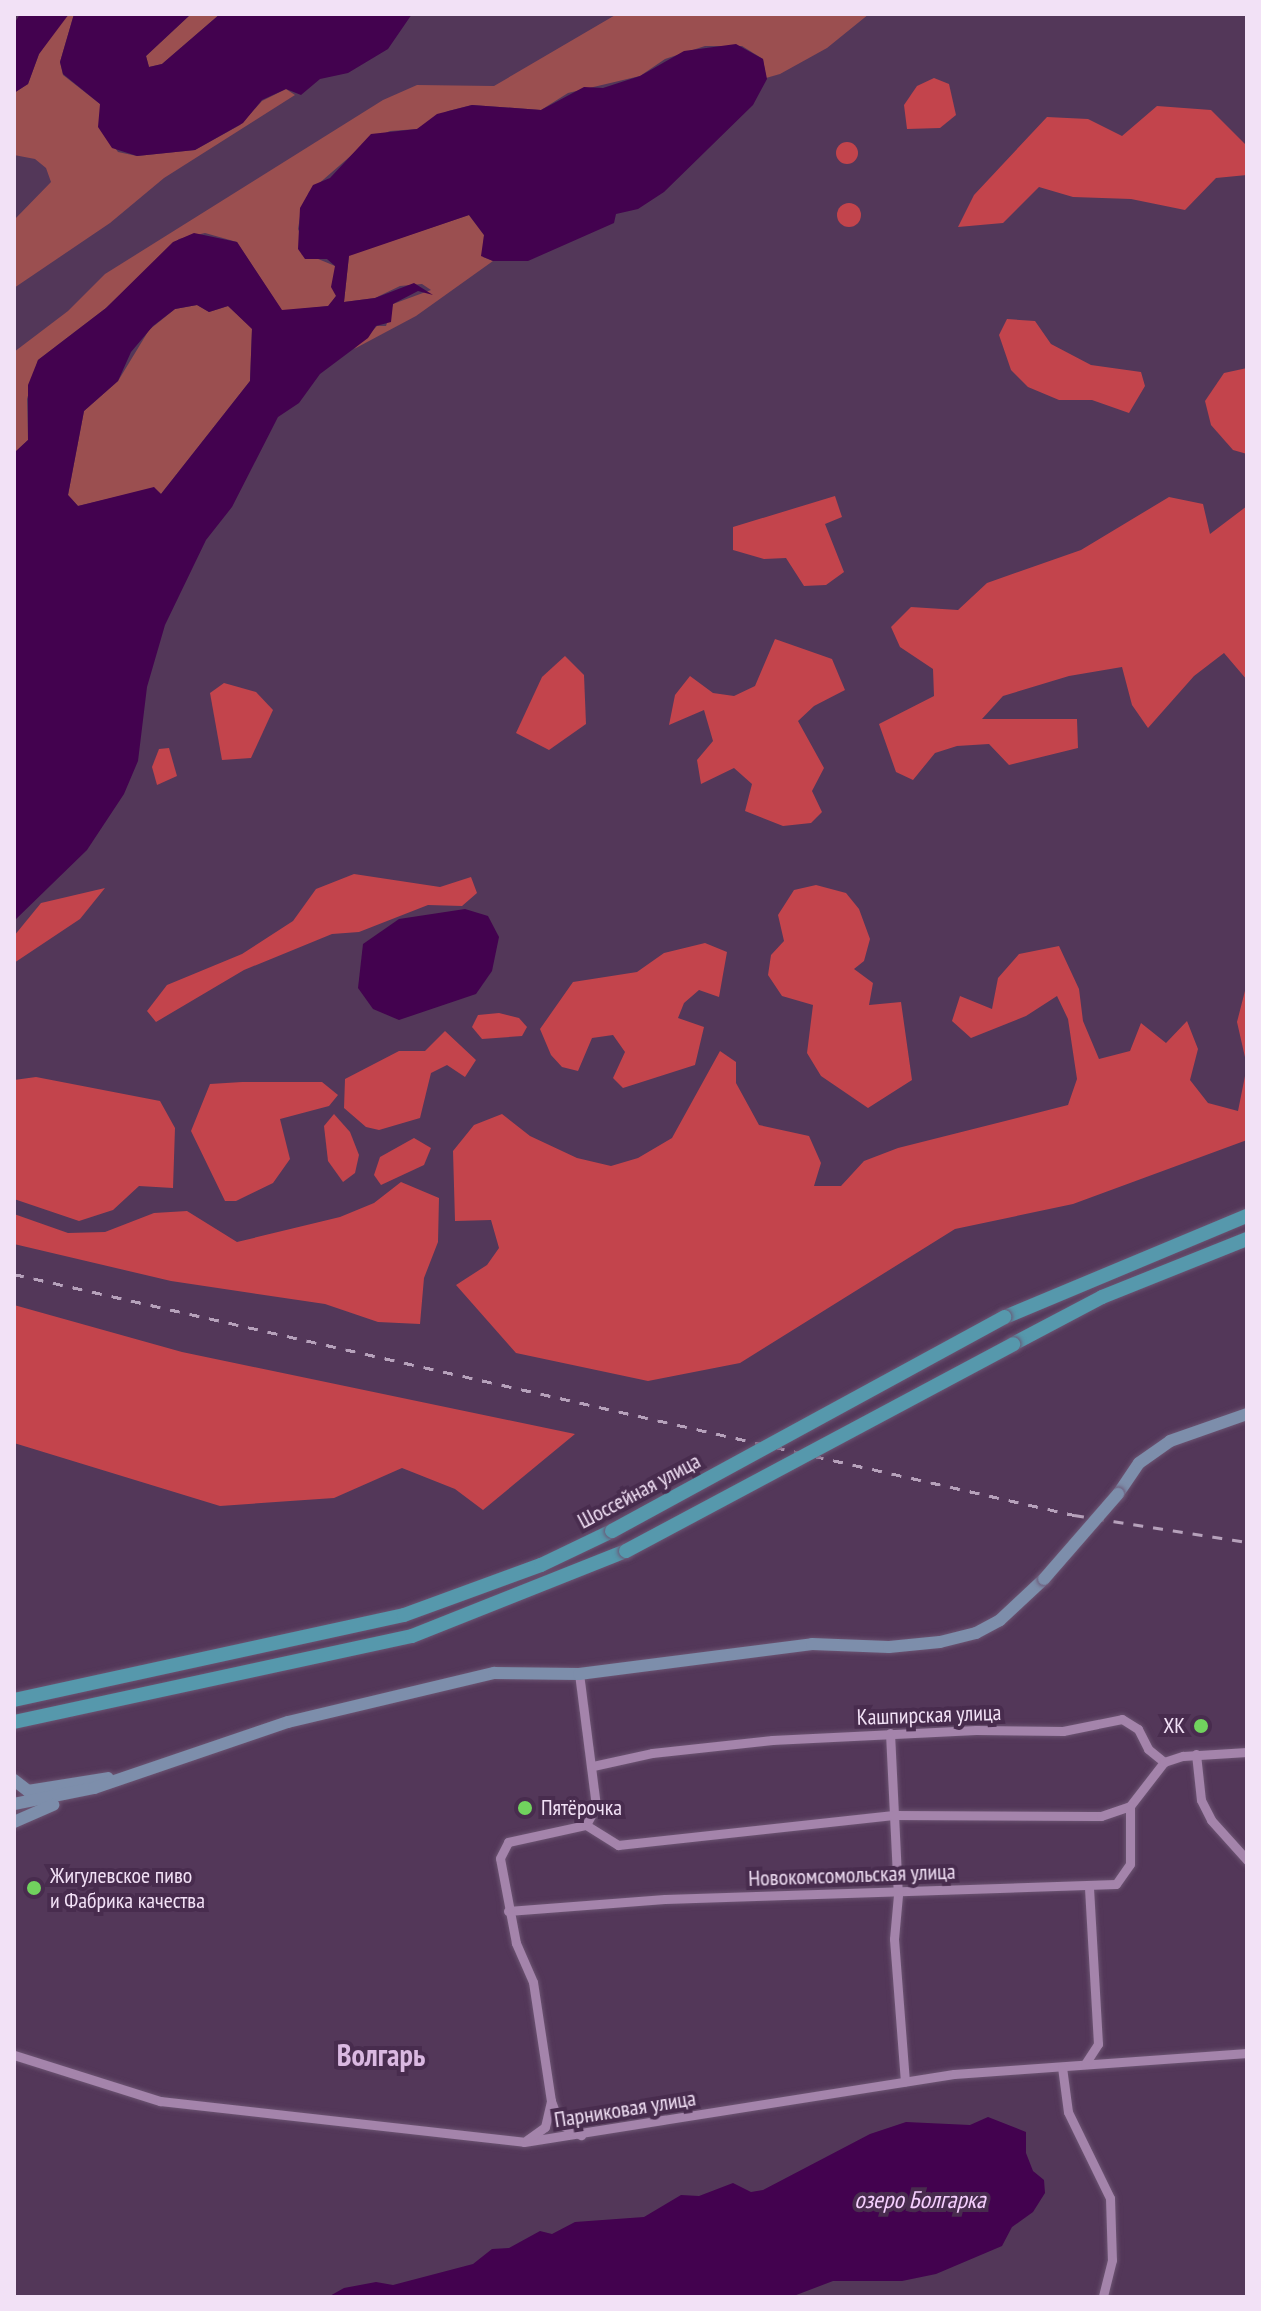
<!DOCTYPE html>
<meta charset="utf-8">
<style>
body{margin:0}
#map{position:relative;width:1261px;height:2311px;overflow:hidden;background:#533759;font-family:"PT Sans Narrow",sans-serif}
div>[style]{position:absolute}
[style*='--x']{left:calc(var(--x)*1px);top:calc(var(--y)*1px);width:calc(var(--w)*1px);rotate:calc(var(--a)*1deg)}
.green>*{inset:0;background:#9b4f50}
.forest>*{inset:0;background:#c3444c}
.round{border-radius:50%}
.water>*{inset:0;background:#43024f}
.roads{filter:drop-shadow(0 0 2px #6c5472) drop-shadow(0 0 2px #6c5472)}
.street>*{height:9px;margin:-4.5px;padding:0 4.5px;transform-origin:4.5px;border-radius:4.5px;background:#a484ab}
.secondary>*{height:12px;margin:-6px;padding:0 6px;transform-origin:6px;border-radius:6px;background:#7d8eab}
.primary>*{height:14px;margin:-7px;padding:0 7px;transform-origin:7px;border-radius:7px;background:#5698ac}
.rail>*{height:3px;margin-top:-1.5px;transform-origin:0;background:repeating-linear-gradient(90deg,#b6a1bb 0 10px,transparent 0 20px)}
.bridges{filter:drop-shadow(0 0 2px #6c5472) drop-shadow(0 0 2px #6c5472)}
.secondary-bridge>*{height:12px;margin:-6px;padding:0 6px;transform-origin:6px;border-radius:6px;background:#7d8eab}
.primary-bridge>*{height:14px;margin:-7px;padding:0 7px;transform-origin:7px;border-radius:7px;background:#5698ac}
.dots>*{width:22px;height:22px;translate:-50% -50%;box-sizing:border-box;border:4px solid #482c4e;border-radius:50%}
span{translate:-50% -50%;white-space:nowrap;text-align:center;line-height:1.15;-webkit-text-stroke:8px #482c4e;paint-order:stroke}
.street-label{font-size:22px;color:#f2e1f6}
.poi-label{font-size:22px;color:#f2e1f6}
.right{translate:-100% -50%;text-align:right}
.left{translate:0 -50%;text-align:left}
.water-label{font-size:24px;color:#f6cfff;font-style:italic}
.district-label{font-size:30px;color:#dab8e1;font-weight:700}
.frame{position:absolute;inset:0;border:16px solid #f2e1f6;pointer-events:none}
</style>
<div id="map">
<div class="green">
<div style="clip-path:polygon(74px 14px,60px 62px,63px 75px,100px 104px,104px 132px,118px 152px,137px 156px,195px 150px,240px 125px,262px 101px,286px 89px,295px 95px,164px 178px,110px 223px,14px 288px,14px 220px,51px 182px,46px 168px,35px 159px,14px 155px,14px 93px,28px 84px,39px 54px,65px 17px)"></div>
<div style="clip-path:polygon(191px 14px,220px 14px,162px 64px,149px 67px,146px 56px)"></div>
<div style="clip-path:polygon(617px 14px,869px 14px,827px 48px,780px 74px,766px 78px,763px 59px,742px 46px,705px 46px,665px 59px,640px 76px,568px 93px,541px 110px,472px 105px,448px 111px,417px 129px,390px 131px,369px 140px,309px 192px,300px 217px,298px 229px,311px 256px,335px 266px,336px 296px,329px 306px,282px 311px,237px 242px,205px 233px,179px 239px,106px 308px,38px 360px,27px 399px,28px 440px,14px 453px,14px 352px,68px 311px,105px 274px,383px 100px,417px 85px,494px 86px)"></div>
<div style="clip-path:polygon(469px 215px,484px 235px,483px 257px,493px 261px,416px 316px,354px 349px,377px 326px,386px 326px,393px 304px,431px 290px,422px 284px,400px 286px,375px 298px,344px 302px,349px 255px)"></div>
<div style="clip-path:polygon(197px 305px,209px 312px,228px 306px,252px 328px,250px 381px,161px 494px,154px 488px,78px 506px,68px 495px,84px 411px,118px 381px,149px 330px,175px 309px)"></div>
</div>
<div class="forest">
<div style="clip-path:polygon(934px 78px,949px 84px,956px 115px,940px 128px,907px 129px,904px 105px,917px 86px)"></div>
<div style="clip-path:polygon(1157px 106px,1211px 110px,1247px 146px,1247px 175px,1216px 178px,1185px 210px,1131px 199px,1073px 197px,1039px 187px,1003px 223px,958px 227px,974px 195px,1047px 117px,1088px 119px,1122px 136px)"></div>
<div class="round" style="left:836px;top:142px;width:22px;height:22px"></div>
<div class="round" style="left:837px;top:203px;width:24px;height:24px"></div>
<div style="clip-path:polygon(1007px 319px,1035px 321px,1051px 344px,1091px 365px,1141px 372px,1145px 386px,1129px 413px,1092px 400px,1059px 400px,1028px 387px,1011px 370px,999px 335px)"></div>
<div style="clip-path:polygon(1247px 368px,1247px 454px,1233px 450px,1211px 425px,1205px 401px,1224px 373px)"></div>
<div style="clip-path:polygon(835px 496px,842px 517px,825px 524px,844px 572px,826px 585px,804px 586px,786px 558px,764px 559px,733px 550px,733px 527px)"></div>
<div style="clip-path:polygon(1169px 497px,1203px 504px,1210px 534px,1247px 506px,1247px 680px,1224px 653px,1194px 676px,1148px 728px,1132px 705px,1122px 667px,1069px 676px,1003px 696px,982px 719px,1077px 719px,1078px 748px,1009px 765px,989px 744px,957px 746px,935px 753px,913px 780px,896px 772px,879px 724px,934px 696px,933px 669px,900px 647px,891px 627px,911px 607px,958px 610px,987px 583px,1081px 550px)"></div>
<div style="clip-path:polygon(775px 639px,832px 659px,845px 690px,814px 706px,798px 721px,824px 768px,812px 791px,822px 812px,811px 823px,783px 826px,745px 811px,752px 784px,734px 768px,701px 784px,697px 760px,713px 741px,704px 710px,669px 725px,675px 695px,690px 676px,713px 693px,734px 696px,755px 686px)"></div>
<div style="clip-path:polygon(565px 656px,584px 675px,586px 724px,549px 750px,516px 733px,542px 677px)"></div>
<div style="clip-path:polygon(224px 683px,256px 692px,273px 710px,251px 758px,222px 760px,210px 693px)"></div>
<div style="clip-path:polygon(169px 748px,177px 776px,157px 785px,152px 767px,159px 749px)"></div>
<div style="clip-path:polygon(354px 874px,440px 887px,471px 877px,477px 893px,462px 906px,428px 905px,359px 932px,332px 934px,244px 970px,156px 1022px,147px 1011px,167px 985px,242px 954px,293px 921px,316px 889px)"></div>
<div style="clip-path:polygon(816px 885px,846px 893px,859px 909px,870px 939px,864px 961px,854px 969px,873px 983px,869px 1005px,901px 1002px,912px 1080px,868px 1108px,821px 1076px,807px 1053px,813px 1005px,782px 996px,768px 975px,771px 955px,784px 941px,778px 915px,794px 890px)"></div>
<div style="clip-path:polygon(105px 888px,80px 919px,14px 963px,14px 936px,41px 903px)"></div>
<div style="clip-path:polygon(705px 943px,727px 952px,719px 997px,699px 990px,684px 1003px,678px 1018px,704px 1027px,695px 1065px,623px 1088px,613px 1078px,625px 1052px,613px 1035px,592px 1038px,578px 1071px,562px 1067px,551px 1055px,540px 1029px,573px 982px,637px 972px,664px 953px)"></div>
<div style="clip-path:polygon(1059px 946px,1079px 989px,1083px 1021px,1099px 1059px,1130px 1051px,1141px 1023px,1166px 1043px,1187px 1021px,1198px 1049px,1190px 1080px,1208px 1103px,1238px 1111px,1247px 1066px,1237px 1022px,1247px 983px,1247px 1140px,1073px 1204px,955px 1229px,740px 1363px,648px 1381px,516px 1353px,456px 1285px,487px 1265px,499px 1248px,491px 1220px,455px 1221px,453px 1151px,474px 1125px,502px 1114px,530px 1136px,577px 1158px,611px 1166px,638px 1158px,672px 1138px,720px 1051px,736px 1062px,736px 1083px,759px 1125px,809px 1136px,821px 1163px,814px 1186px,841px 1186px,864px 1161px,898px 1148px,1068px 1105px,1077px 1079px,1068px 1019px,1057px 996px,1026px 1016px,971px 1038px,952px 1021px,960px 996px,992px 1009px,998px 978px,1019px 954px)"></div>
<div style="clip-path:polygon(499px 1013px,519px 1018px,527px 1027px,522px 1036px,482px 1039px,472px 1027px,478px 1015px)"></div>
<div style="clip-path:polygon(445px 1031px,476px 1060px,465px 1077px,447px 1065px,431px 1073px,420px 1118px,379px 1130px,366px 1127px,344px 1108px,345px 1079px,399px 1051px,425px 1051px)"></div>
<div style="clip-path:polygon(36px 1077px,160px 1101px,175px 1128px,173px 1188px,139px 1186px,113px 1210px,79px 1221px,14px 1199px,14px 1080px)"></div>
<div style="clip-path:polygon(242px 1082px,322px 1082px,338px 1095px,329px 1106px,280px 1119px,290px 1159px,273px 1183px,236px 1201px,225px 1201px,191px 1131px,210px 1084px)"></div>
<div style="clip-path:polygon(334px 1114px,350px 1132px,359px 1155px,355px 1173px,343px 1182px,328px 1161px,324px 1126px)"></div>
<div style="clip-path:polygon(414px 1138px,431px 1148px,424px 1165px,381px 1185px,374px 1175px,380px 1157px)"></div>
<div style="clip-path:polygon(401px 1182px,439px 1198px,438px 1242px,424px 1278px,420px 1324px,378px 1322px,325px 1304px,171px 1281px,14px 1244px,14px 1214px,68px 1233px,105px 1232px,154px 1213px,187px 1211px,237px 1242px,340px 1217px,374px 1203px)"></div>
<div style="clip-path:polygon(14px 1305px,182px 1352px,575px 1434px,483px 1510px,455px 1489px,402px 1468px,334px 1498px,220px 1506px,14px 1443px)"></div>
</div>
<div class="water">
<div style="clip-path:polygon(20px 14px,69px 14px,39px 54px,28px 84px,14px 93px,14px 24px)"></div>
<div style="clip-path:polygon(74px 14px,191px 14px,146px 56px,149px 67px,162px 64px,220px 14px,412px 14px,388px 49px,348px 73px,320px 79px,301px 95px,286px 89px,262px 100px,243px 123px,195px 150px,137px 156px,112px 148px,98px 127px,100px 104px,63px 74px,60px 62px)"></div>
<div style="clip-path:polygon(evenodd,736px 44px,763px 59px,767px 79px,753px 105px,664px 192px,638px 209px,616px 214px,614px 223px,528px 261px,493px 261px,481px 256px,484px 235px,469px 215px,349px 256px,344px 302px,375px 298px,414px 283px,433px 295px,418px 291px,393px 304px,391px 322px,376px 326px,368px 338px,320px 374px,299px 403px,278px 417px,232px 507px,206px 540px,165px 625px,147px 687px,138px 761px,124px 794px,87px 850px,14px 921px,14px 453px,28px 440px,28px 385px,38px 360px,106px 308px,173px 242px,194px 233px,237px 242px,282px 310px,328px 306px,336px 296px,331px 287px,335px 266px,327px 259px,305px 259px,298px 249px,300px 208px,313px 185px,330px 178px,371px 134px,417px 129px,437px 114px,472px 105px,541px 110px,584px 87px,603px 88px,640px 76px,684px 51px,736px 44px,197px 305px,209px 312px,228px 306px,252px 329px,250px 381px,161px 494px,154px 487px,78px 506px,68px 495px,84px 411px,118px 381px,131px 352px,153px 326px,175px 309px,197px 305px)"></div>
<div style="clip-path:polygon(465px 909px,488px 916px,499px 937px,492px 971px,476px 994px,399px 1020px,373px 1009px,358px 988px,363px 944px,399px 919px)"></div>
<div style="clip-path:polygon(988px 2117px,1026px 2132px,1026px 2153px,1033px 2171px,1044px 2180px,1045px 2193px,1033px 2212px,1012px 2227px,1002px 2246px,936px 2274px,902px 2281px,833px 2281px,791px 2297px,328px 2297px,344px 2288px,376px 2282px,393px 2285px,473px 2264px,492px 2249px,509px 2248px,540px 2231px,552px 2234px,575px 2222px,644px 2217px,681px 2195px,699px 2196px,733px 2183px,751px 2192px,763px 2190px,870px 2134px,906px 2122px,970px 2125px)"></div>
</div>
<div class="roads">
<div class="street">
<div style="--x:890;--y:1733;--w:162;--a:87.2"></div>
<div style="--x:898;--y:1895;--w:44;--a:95.2"></div>
<div style="--x:894;--y:1939;--w:143;--a:85.6"></div>
<div style="--x:1196;--y:1754;--w:46;--a:83.8"></div>
<div style="--x:1201;--y:1800;--w:22;--a:63"></div>
<div style="--x:1211;--y:1820;--w:54;--a:48"></div>
<div style="--x:593;--y:1766;--w:60;--a:-12.4"></div>
<div style="--x:652;--y:1753;--w:121;--a:-6.2"></div>
<div style="--x:772;--y:1740;--w:204;--a:-2.8"></div>
<div style="--x:976;--y:1730;--w:87;--a:0.7"></div>
<div style="--x:1063;--y:1731;--w:60;--a:-11.5"></div>
<div style="--x:1122;--y:1719;--w:19;--a:32"></div>
<div style="--x:1138;--y:1729;--w:22;--a:63"></div>
<div style="--x:1148;--y:1749;--w:21;--a:39"></div>
<div style="--x:586;--y:1825;--w:38;--a:32"></div>
<div style="--x:618;--y:1845;--w:277;--a:-6.2"></div>
<div style="--x:893;--y:1815;--w:208;--a:0.3"></div>
<div style="--x:1101;--y:1816;--w:31;--a:-19"></div>
<div style="--x:1130;--y:1806;--w:56;--a:-52.3"></div>
<div style="--x:1164;--y:1762;--w:20;--a:-18"></div>
<div style="--x:1183;--y:1756;--w:64;--a:-3.6"></div>
<div style="--x:508;--y:1911;--w:157;--a:-4.4"></div>
<div style="--x:665;--y:1899;--w:451;--a:-1.9"></div>
<div style="--x:1116;--y:1884;--w:24;--a:-55"></div>
<div style="--x:1130;--y:1864;--w:58;--a:-90"></div>
<div style="--x:14;--y:2055;--w:153;--a:17.5"></div>
<div style="--x:160;--y:2101;--w:366;--a:6.4"></div>
<div style="--x:524;--y:2142;--w:435;--a:-9"></div>
<div style="--x:954;--y:2074;--w:294;--a:-4.1"></div>
<div style="--x:1085;--y:2064;--w:24;--a:-57"></div>
<div style="--x:1098;--y:2044;--w:157;--a:-93.3"></div>
<div style="--x:1062;--y:2067;--w:45;--a:82.4"></div>
<div style="--x:1068;--y:2112;--w:96;--a:64"></div>
<div style="--x:1110;--y:2198;--w:62;--a:88.2"></div>
<div style="--x:1112;--y:2260;--w:38;--a:104"></div>
<div style="--x:551;--y:2101;--w:25;--a:69"></div>
<div style="--x:560;--y:2124;--w:24;--a:28"></div>
<div style="--x:527;--y:2140;--w:22;--a:-36"></div>
<div style="--x:545;--y:2127;--w:27;--a:-77"></div>
<div style="--x:551;--y:2101;--w:120;--a:-98.6"></div>
<div style="--x:533;--y:1982;--w:43;--a:-113.6"></div>
<div style="--x:516;--y:1943;--w:86;--a:-100.7"></div>
<div style="--x:500;--y:1858;--w:18;--a:-63"></div>
<div style="--x:508;--y:1842;--w:80;--a:-12.3"></div>
<div style="--x:586;--y:1825;--w:21;--a:-62"></div>
<div style="--x:596;--y:1806;--w:133;--a:-97.3"></div>
</div>
<div class="secondary">
<div style="--x:1118;--y:1494;--w:37;--a:-56"></div>
<div style="--x:1139;--y:1463;--w:38;--a:-35"></div>
<div style="--x:1170;--y:1441;--w:82;--a:-19.3"></div>
<div style="--x:14;--y:1780;--w:18;--a:38"></div>
<div style="--x:28;--y:1791;--w:81;--a:-9.2"></div>
<div style="--x:14;--y:1804;--w:82;--a:-11.3"></div>
<div style="--x:94;--y:1788;--w:205;--a:-18.8"></div>
<div style="--x:288;--y:1722;--w:212;--a:-13.4"></div>
<div style="--x:494;--y:1673;--w:85;--a:0.7"></div>
<div style="--x:579;--y:1674;--w:235;--a:-7.3"></div>
<div style="--x:812;--y:1644;--w:77;--a:2.2"></div>
<div style="--x:889;--y:1647;--w:51;--a:-5.6"></div>
<div style="--x:940;--y:1642;--w:37;--a:-14"></div>
<div style="--x:976;--y:1633;--w:27;--a:-28"></div>
<div style="--x:1000;--y:1620;--w:60;--a:-43"></div>
<div style="--x:14;--y:1822;--w:43;--a:-23.6"></div>
</div>
<div class="primary">
<div style="--x:1005;--y:1317;--w:262;--a:-22.7"></div>
<div style="--x:1013;--y:1344;--w:101;--a:-27.8"></div>
<div style="--x:1102;--y:1297;--w:156;--a:-21.8"></div>
<div style="--x:14;--y:1700;--w:399;--a:-12.3"></div>
<div style="--x:404;--y:1615;--w:146;--a:-20.1"></div>
<div style="--x:541;--y:1565;--w:79;--a:-25.6"></div>
<div style="--x:14;--y:1722;--w:407;--a:-12.2"></div>
<div style="--x:412;--y:1636;--w:230;--a:-21.7"></div>
</div>
</div>
<div class="rail">
<div style="--x:14;--y:1274;--w:1087;--a:12.81"></div>
<div style="--x:1074;--y:1515;--w:175;--a:8.9"></div>
</div>
<div class="bridges">
<div class="secondary-bridge">
<div style="--x:1044;--y:1579;--w:113;--a:-49"></div>
</div>
<div class="primary-bridge">
<div style="--x:612;--y:1531;--w:447;--a:-28.6"></div>
<div style="--x:626;--y:1551;--w:439;--a:-28.1"></div>
</div>
</div>
<div class="dots">
<div style="left:1201px;top:1726px;background:#71d25e"></div>
<div style="left:525px;top:1808px;background:#71d25e"></div>
<div style="left:34px;top:1888px;background:#71d25e"></div>
</div>
<div class="street-label">
<span style="left:639px;top:1491px;rotate:-28deg">Шоссейная улица</span>
<span style="left:929px;top:1715px;rotate:-2deg">Кашпирская улица</span>
<span style="left:852px;top:1875px;rotate:-2deg">Новокомсомольская улица</span>
<span style="left:625px;top:2109px;rotate:-9deg">Парниковая улица</span>
</div>
<div class="poi-label">
<span class="right" style="left:1185px;top:1726px">ХК</span>
<span class="left" style="left:541px;top:1808px">Пятёрочка</span>
<span class="left" style="left:50px;top:1888px">Жигулевское пиво<br>и Фабрика качества</span>
</div>
<div class="water-label">
<span style="left:920px;top:2200px">озеро Болгарка</span>
</div>
<div class="district-label">
<span style="left:381px;top:2055px">Волгарь</span>
</div>
<div class="frame"></div>
</div>
